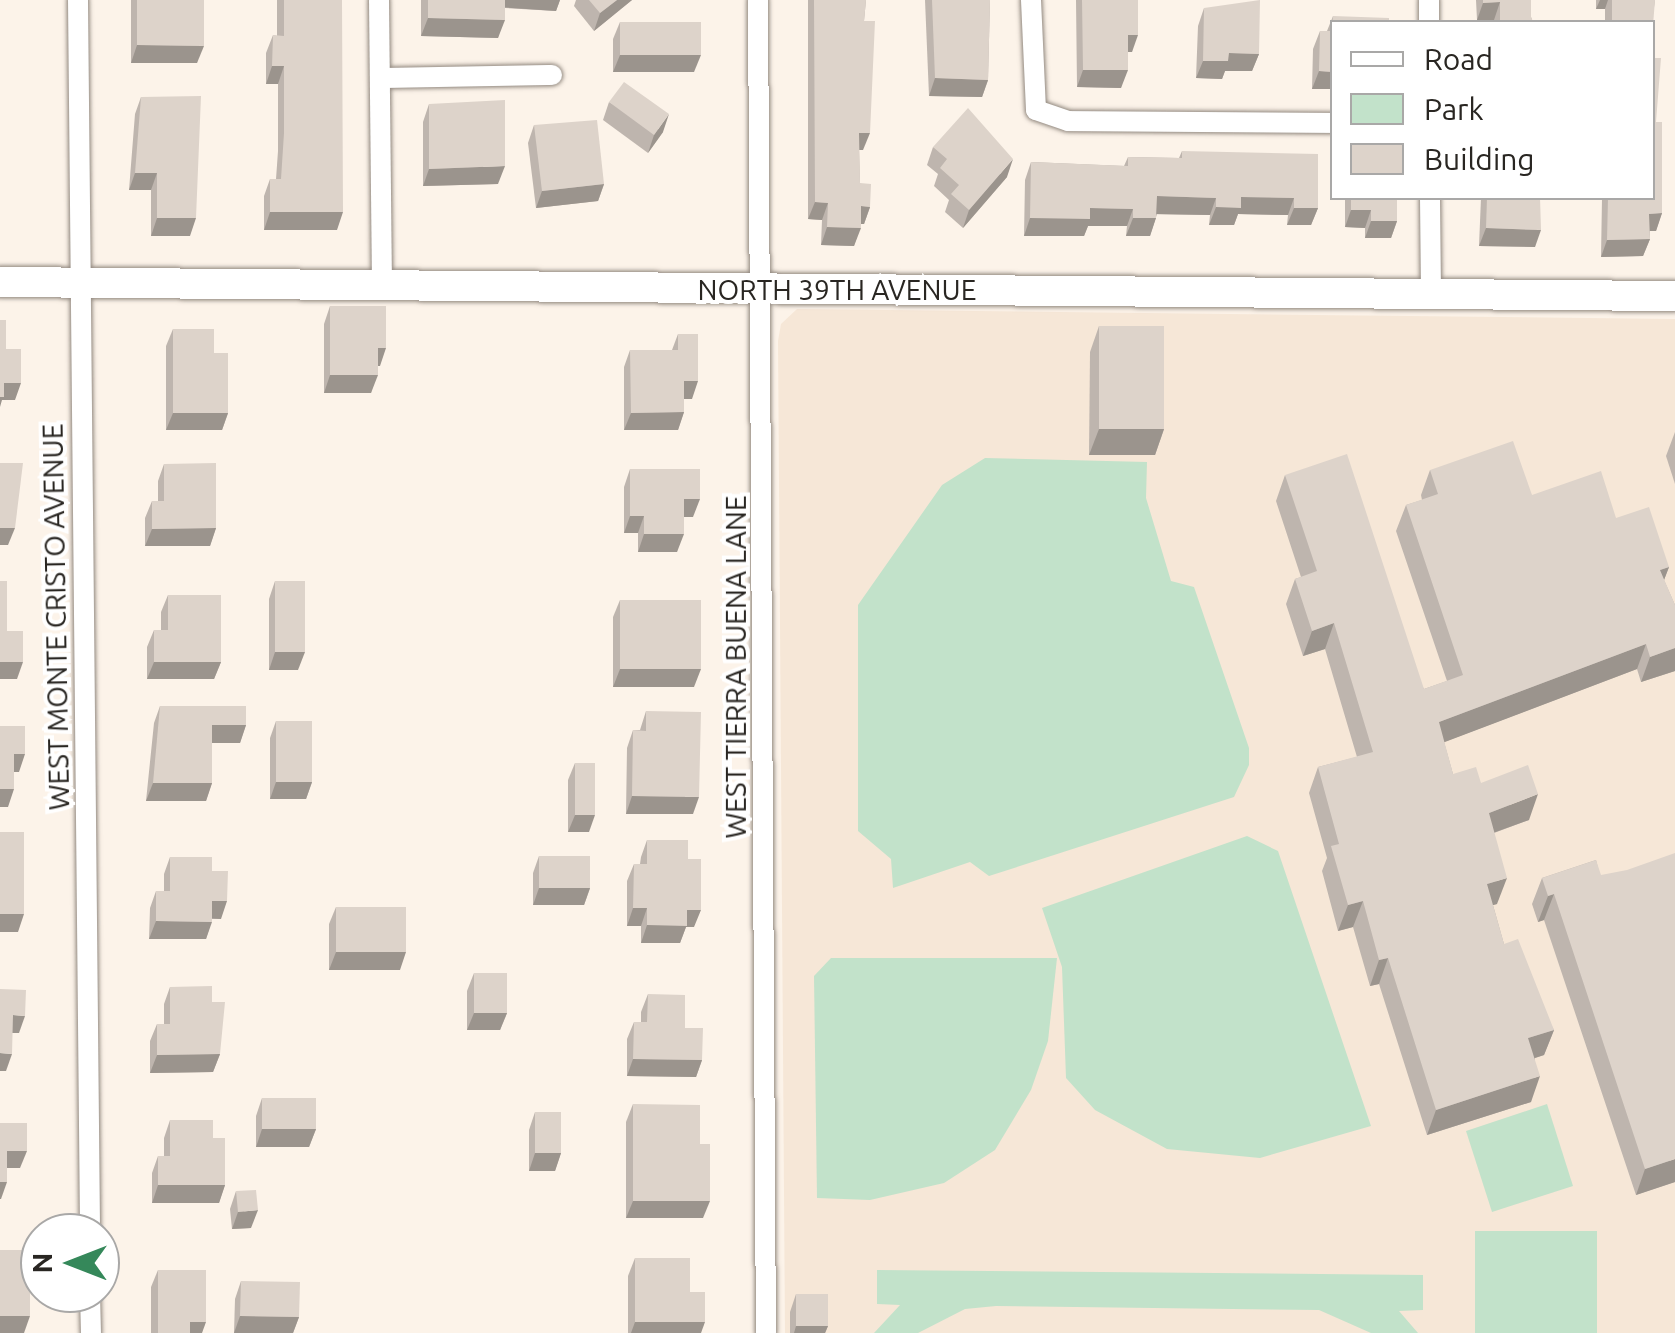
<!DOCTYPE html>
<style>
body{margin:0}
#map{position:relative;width:1675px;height:1333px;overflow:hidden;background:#fcf3e9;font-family:Ubuntu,sans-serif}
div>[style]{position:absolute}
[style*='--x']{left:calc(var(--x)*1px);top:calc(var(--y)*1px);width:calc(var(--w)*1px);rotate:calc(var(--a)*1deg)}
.built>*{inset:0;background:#f6e7d7}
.green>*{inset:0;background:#c2e2ca}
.roads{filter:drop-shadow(0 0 2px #938a81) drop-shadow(0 0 2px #938a81)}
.street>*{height:20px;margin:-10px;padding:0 10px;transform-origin:10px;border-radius:10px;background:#fff}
.secondary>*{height:30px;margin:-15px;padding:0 15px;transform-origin:15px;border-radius:15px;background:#fff}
.wall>*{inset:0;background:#beb5ae}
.shaded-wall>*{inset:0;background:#9b948d}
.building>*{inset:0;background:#ddd3ca}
span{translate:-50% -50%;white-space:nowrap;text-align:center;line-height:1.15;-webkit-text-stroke:8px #fff;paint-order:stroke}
.street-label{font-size:28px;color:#292622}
.legend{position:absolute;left:1330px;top:20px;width:325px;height:180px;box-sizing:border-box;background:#fff;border:2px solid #a9a8a7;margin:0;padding:12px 18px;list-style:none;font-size:30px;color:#292622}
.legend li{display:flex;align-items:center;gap:20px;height:50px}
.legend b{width:50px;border:2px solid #a9a8a7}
.north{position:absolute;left:20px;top:1213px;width:100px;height:100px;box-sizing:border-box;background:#fff;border:2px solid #a9a8a7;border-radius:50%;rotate:270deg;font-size:28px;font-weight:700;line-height:40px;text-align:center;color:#292622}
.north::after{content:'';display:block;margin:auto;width:35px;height:45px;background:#35885a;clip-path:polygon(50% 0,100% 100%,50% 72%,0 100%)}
</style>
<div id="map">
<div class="built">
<div style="clip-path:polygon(797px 309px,1675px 319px,1675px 1333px,785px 1333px,778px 341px,781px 324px)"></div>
</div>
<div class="green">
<div style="clip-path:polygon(985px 458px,1147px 462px,1146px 498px,1171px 581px,1194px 587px,1249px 748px,1249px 765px,1234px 797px,989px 876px,970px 862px,893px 888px,891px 859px,858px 831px,858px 605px,942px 485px)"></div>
<div style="clip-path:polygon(1247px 836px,1278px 851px,1371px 1126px,1260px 1158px,1167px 1149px,1095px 1110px,1066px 1078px,1062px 967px,1042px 908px)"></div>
<div style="clip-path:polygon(831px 958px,1057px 958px,1048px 1041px,1031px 1090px,995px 1150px,944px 1183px,870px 1200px,817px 1198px,814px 976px)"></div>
<div style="clip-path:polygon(1547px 1104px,1573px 1186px,1492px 1212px,1466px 1131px)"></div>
<div style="clip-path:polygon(1475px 1231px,1597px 1231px,1597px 1333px,1475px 1333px)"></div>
<div style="clip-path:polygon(877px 1270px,1423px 1275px,1423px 1310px,1399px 1311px,1418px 1333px,1371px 1333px,1319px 1310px,996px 1306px,965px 1309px,918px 1333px,874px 1333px,900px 1305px,877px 1304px)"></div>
</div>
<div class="roads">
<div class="street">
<div style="--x:78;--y:0;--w:1233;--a:89.44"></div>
<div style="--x:379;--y:0;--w:287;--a:89.4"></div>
<div style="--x:758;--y:0;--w:1333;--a:89.66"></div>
<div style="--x:1031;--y:0;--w:110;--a:87.4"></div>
<div style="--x:1036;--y:110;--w:34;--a:19"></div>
<div style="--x:1068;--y:121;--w:264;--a:0.4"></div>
<div style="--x:1429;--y:0;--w:22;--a:90"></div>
<div style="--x:380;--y:78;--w:172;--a:-1"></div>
<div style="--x:1430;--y:198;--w:97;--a:89.4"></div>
<div style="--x:90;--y:1293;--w:40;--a:88.6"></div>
</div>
<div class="secondary">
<div style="--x:0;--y:282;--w:1675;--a:0.48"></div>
</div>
</div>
<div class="wall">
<div style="clip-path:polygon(131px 0,204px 0,197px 63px,131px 63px)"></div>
<div style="clip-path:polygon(277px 0,342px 0,337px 230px,264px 230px,264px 196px,270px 179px,276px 179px,278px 151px,278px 84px,266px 84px,266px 53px,273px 35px,277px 36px)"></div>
<div style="clip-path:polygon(421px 0,560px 0,556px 11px,505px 8px,498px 38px,421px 36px)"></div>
<div style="clip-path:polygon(576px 0,632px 0,594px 31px,574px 6px)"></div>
<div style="clip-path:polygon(808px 0,866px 0,864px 21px,863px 150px,859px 150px,860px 183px,870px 207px,864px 224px,861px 224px,854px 246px,821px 245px,822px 220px,808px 219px)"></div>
<div style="clip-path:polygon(925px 0,990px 0,988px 80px,982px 97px,929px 96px)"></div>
<div style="clip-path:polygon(1076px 0,1138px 0,1132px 52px,1128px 52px,1121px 88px,1077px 87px)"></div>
<div style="clip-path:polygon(1476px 0,1531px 0,1531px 17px,1533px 22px,1494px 22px,1494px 20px,1477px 20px)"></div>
<div style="clip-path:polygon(1596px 0,1655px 0,1652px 22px,1605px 22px,1605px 9px,1596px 9px)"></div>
<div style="clip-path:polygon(1204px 8px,1259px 54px,1252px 71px,1225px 71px,1222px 79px,1196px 78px,1198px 26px)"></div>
<div style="clip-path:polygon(1333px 16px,1332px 89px,1312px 89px,1313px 49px,1320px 31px,1327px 31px)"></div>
<div style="clip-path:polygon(620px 22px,694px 72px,613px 72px,613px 39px)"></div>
<div style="clip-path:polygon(141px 97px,190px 236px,151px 236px,151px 190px,129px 190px,135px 114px)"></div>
<div style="clip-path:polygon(609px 102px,663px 132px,648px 153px,603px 120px)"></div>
<div style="clip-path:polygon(429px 104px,498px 184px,423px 186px,423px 122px)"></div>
<div style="clip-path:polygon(1656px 122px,1662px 213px,1656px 231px,1650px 231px,1650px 239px,1643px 256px,1601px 257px,1602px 198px,1652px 198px)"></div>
<div style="clip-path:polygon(534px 125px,604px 184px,598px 201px,536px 208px,528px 143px)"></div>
<div style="clip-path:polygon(933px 147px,1007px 177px,963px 228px,945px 212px,949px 200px,934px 186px,938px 174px,927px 165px)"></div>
<div style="clip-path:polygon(1182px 151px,1318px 208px,1311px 225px,1287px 225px,1288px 215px,1238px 214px,1234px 225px,1209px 225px,1210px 215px,1157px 214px,1150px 236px,1126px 236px,1127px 226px,1088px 226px,1084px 236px,1024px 236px,1025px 180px,1031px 162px,1124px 166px,1128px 157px,1179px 158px)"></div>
<div style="clip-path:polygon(1345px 198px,1397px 198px,1397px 221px,1391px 238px,1365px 238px,1365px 228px,1345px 227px)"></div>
<div style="clip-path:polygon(1481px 198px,1540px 198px,1535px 247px,1479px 246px)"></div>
<div style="clip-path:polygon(330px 306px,380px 366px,378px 366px,371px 393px,324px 393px,324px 324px)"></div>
<div style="clip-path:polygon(1099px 326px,1164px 429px,1155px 455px,1089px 455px,1090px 352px)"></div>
<div style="clip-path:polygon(173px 329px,214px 353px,228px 413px,222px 430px,166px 430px,166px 346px)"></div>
<div style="clip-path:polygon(678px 334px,692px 399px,684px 399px,684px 412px,678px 430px,624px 430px,624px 367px,630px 350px,672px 350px)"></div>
<div style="clip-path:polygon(1675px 432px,1675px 484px,1666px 456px)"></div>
<div style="clip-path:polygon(164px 464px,216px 528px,210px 546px,145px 546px,145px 518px,152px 501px,158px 501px,158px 481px)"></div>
<div style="clip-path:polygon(630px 469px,693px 517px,684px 517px,677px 552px,638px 552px,638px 533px,624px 533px,624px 487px)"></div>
<div style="clip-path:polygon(1430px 470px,1532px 495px,1616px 518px,1669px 567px,1664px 580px,1675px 605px,1675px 671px,1641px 682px,1637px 669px,1444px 742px,1453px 774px,1481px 783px,1529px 820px,1494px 833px,1497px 904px,1493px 905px,1504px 944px,1554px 1030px,1544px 1055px,1535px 1058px,1531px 1102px,1427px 1135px,1379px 984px,1370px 986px,1353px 927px,1338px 931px,1322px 871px,1327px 858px,1309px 793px,1318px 767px,1357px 757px,1325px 649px,1303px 656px,1286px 604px,1295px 579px,1301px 577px,1276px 501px,1285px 475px,1424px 689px,1447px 681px,1396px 531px,1406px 505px,1422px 500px,1421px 495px)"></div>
<div style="clip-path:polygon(275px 581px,298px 670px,269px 670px,269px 599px)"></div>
<div style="clip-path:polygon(168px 595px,221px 662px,214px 679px,147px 679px,147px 647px,154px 630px,161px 630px,161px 612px)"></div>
<div style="clip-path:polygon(620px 600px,694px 687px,613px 687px,613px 617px)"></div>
<div style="clip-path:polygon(160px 706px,246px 725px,240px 743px,212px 743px,212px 783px,206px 801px,146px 801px,154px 723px)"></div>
<div style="clip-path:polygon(646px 711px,693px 814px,626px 814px,627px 748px,633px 730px,640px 730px)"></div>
<div style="clip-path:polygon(276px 721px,312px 782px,306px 799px,270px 799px,270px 738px)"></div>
<div style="clip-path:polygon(575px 763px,589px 832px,568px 832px,568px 780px)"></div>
<div style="clip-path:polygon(647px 840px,688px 859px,694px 927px,686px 927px,680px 943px,641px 943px,641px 926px,627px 926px,627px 881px,634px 864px,640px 864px,641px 857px)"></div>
<div style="clip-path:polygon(539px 856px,590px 888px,584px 905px,533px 905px,533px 873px)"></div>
<div style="clip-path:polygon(170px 857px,212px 871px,221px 919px,212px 919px,206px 939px,149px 939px,150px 908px,156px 891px,164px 891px,164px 874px)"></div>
<div style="clip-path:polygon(1596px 860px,1675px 1182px,1636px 1195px,1544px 920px,1538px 922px,1532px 904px,1542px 878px)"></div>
<div style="clip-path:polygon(336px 907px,400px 970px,329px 970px,329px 924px)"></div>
<div style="clip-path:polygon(474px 973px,507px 1013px,500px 1030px,467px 1030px,467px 991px)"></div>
<div style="clip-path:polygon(170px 987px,212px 1002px,220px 1054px,213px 1072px,150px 1073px,150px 1041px,157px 1024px,164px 1024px,164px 1004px)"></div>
<div style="clip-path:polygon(648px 994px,685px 1028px,702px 1060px,696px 1077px,627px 1076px,627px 1039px,634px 1022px,641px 1022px,641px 1012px)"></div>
<div style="clip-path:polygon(262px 1098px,316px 1129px,309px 1147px,256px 1147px,256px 1116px)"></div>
<div style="clip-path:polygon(633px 1104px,700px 1144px,703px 1218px,626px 1218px,626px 1122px)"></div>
<div style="clip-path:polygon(535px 1112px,561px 1153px,555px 1171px,529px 1171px,529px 1130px)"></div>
<div style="clip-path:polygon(170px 1120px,225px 1185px,219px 1203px,152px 1203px,152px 1173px,158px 1156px,164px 1156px,164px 1138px)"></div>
<div style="clip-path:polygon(236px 1191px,251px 1228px,232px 1229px,230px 1209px)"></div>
<div style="clip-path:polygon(635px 1258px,690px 1292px,701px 1333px,628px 1333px,628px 1276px)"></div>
<div style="clip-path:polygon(158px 1270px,202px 1333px,151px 1333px,151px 1287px)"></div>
<div style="clip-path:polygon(241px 1281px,299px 1317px,293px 1333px,234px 1333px,235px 1299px)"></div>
<div style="clip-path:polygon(796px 1294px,828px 1326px,825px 1333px,790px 1333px,790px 1312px)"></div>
</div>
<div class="shaded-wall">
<div style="clip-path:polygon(501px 0,560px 0,556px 11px,498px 7px)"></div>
<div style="clip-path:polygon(617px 0,632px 0,594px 31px,600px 13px)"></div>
<div style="clip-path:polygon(1600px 0,1608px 0,1605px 9px,1596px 9px)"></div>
<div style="clip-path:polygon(1500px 2px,1494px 20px,1477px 20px,1483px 3px)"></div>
<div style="clip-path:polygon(428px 18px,505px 20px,498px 38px,421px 36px)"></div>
<div style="clip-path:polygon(1128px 35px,1138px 35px,1132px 52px,1122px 52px)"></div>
<div style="clip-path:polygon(137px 45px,204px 46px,197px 63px,131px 63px)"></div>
<div style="clip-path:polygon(1229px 53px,1259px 54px,1252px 71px,1225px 71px,1222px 79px,1196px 78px,1203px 61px)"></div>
<div style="clip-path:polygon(620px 55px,701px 55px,694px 72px,613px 72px)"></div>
<div style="clip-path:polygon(272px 66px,284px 66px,278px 84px,266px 84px)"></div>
<div style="clip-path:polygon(1083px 70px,1128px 70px,1121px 88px,1077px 87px)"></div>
<div style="clip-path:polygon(1319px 71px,1332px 72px,1332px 89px,1312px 89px)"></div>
<div style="clip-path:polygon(935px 78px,988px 80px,982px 97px,929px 96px)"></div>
<div style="clip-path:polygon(669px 114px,663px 132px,648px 153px,654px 135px)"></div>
<div style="clip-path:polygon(859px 133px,870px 133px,863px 150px,852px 150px)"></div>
<div style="clip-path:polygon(1013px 159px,1007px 177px,963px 228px,969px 210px)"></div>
<div style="clip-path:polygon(505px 166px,498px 184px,423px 186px,429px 169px)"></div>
<div style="clip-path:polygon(135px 173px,157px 173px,151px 190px,129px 190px)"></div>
<div style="clip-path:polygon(604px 184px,598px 201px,536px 208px,542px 191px)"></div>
<div style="clip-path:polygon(1157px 196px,1216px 198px,1210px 215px,1150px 214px)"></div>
<div style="clip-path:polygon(1241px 197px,1294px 198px,1288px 215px,1238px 214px,1234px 225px,1209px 225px,1216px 207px)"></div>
<div style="clip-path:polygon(815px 202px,828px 203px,822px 220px,808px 219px)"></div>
<div style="clip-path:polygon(861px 206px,870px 207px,864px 224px,855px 224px)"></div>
<div style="clip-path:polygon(1090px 208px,1133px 209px,1127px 226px,1088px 226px,1084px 236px,1024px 236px,1030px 218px)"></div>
<div style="clip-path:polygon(1294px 208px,1318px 208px,1311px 225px,1287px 225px)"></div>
<div style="clip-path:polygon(1351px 210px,1371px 210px,1365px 228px,1345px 227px)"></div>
<div style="clip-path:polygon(270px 212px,343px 212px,337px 230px,264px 230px)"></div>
<div style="clip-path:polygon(1662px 213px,1656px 231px,1643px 231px,1649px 214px)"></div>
<div style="clip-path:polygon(157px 218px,196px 218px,190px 236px,151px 236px)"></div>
<div style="clip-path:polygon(1133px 218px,1156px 218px,1150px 236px,1126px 236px)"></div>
<div style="clip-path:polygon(1371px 221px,1397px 221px,1391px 238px,1365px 238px)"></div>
<div style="clip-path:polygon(827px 227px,861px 228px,854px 246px,821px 245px)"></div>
<div style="clip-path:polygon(1486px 228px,1541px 230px,1535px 247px,1479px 246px)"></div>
<div style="clip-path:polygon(1650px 239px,1643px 256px,1601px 257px,1607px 240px)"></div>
<div style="clip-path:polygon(378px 348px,386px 348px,380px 366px,371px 366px)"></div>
<div style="clip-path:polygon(330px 375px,378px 375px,371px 393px,324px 393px)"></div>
<div style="clip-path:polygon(684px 381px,698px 381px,692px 399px,677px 399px)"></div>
<div style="clip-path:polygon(4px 383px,21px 383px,15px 400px,2px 400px,0 407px,0 393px)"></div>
<div style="clip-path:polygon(684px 412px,678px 430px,624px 430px,631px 413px)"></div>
<div style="clip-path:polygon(173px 413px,228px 413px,222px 430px,166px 430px)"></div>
<div style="clip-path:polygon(1099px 429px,1164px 429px,1155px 455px,1089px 455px)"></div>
<div style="clip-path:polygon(684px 499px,700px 499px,693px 517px,677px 517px)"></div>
<div style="clip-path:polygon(630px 516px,644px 516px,638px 533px,624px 533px)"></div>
<div style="clip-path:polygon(0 528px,15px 528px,8px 545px,0 545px)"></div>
<div style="clip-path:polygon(216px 528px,210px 546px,145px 546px,152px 529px)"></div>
<div style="clip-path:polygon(644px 534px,684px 534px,677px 552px,638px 552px)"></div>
<div style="clip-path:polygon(1669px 567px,1659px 593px,1660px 570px)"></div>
<div style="clip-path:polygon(1334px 623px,1325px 649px,1303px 656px,1312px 631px)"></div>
<div style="clip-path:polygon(1646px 644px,1637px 669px,1429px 748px,1439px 722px)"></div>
<div style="clip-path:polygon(1675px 648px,1675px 671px,1641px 682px,1650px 657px)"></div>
<div style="clip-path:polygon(275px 652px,305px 652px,298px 670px,269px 670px)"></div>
<div style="clip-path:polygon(0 662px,23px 662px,17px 679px,0 679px)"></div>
<div style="clip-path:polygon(154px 662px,221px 662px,214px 679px,147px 679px)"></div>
<div style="clip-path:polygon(620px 669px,701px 669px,694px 687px,613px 687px)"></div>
<div style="clip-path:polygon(212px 725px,246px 725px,240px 743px,206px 743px)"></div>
<div style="clip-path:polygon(14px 754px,25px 754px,19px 772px,8px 772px)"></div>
<div style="clip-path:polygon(276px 782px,312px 782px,306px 799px,270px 799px)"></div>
<div style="clip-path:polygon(153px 783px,212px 783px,206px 801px,146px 801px)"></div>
<div style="clip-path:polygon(0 789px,14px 789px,8px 807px,0 807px)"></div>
<div style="clip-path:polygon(1538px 794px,1529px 820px,1479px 838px,1489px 813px)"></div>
<div style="clip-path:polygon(632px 796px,699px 797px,693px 814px,626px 814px)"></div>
<div style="clip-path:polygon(575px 815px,595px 815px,589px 832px,568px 832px)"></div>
<div style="clip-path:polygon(1507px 878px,1497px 904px,1478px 909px,1487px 884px)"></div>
<div style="clip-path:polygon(539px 888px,590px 888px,584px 905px,533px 905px)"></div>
<div style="clip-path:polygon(1554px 894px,1544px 920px,1538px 922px,1548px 896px)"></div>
<div style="clip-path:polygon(212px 901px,227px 901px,221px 919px,206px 918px)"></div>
<div style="clip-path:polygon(1363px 901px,1353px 927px,1338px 931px,1348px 905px)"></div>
<div style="clip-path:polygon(633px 908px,647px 908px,641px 926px,627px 926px)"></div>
<div style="clip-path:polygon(687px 910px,701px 910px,694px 927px,686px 927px,680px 943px,641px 943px,647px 925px)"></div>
<div style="clip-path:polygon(0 914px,24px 914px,18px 932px,0 932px)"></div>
<div style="clip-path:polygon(156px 921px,212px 922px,206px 939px,149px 939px)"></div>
<div style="clip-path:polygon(336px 952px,406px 952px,400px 970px,329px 970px)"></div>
<div style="clip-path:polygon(1388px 958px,1379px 984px,1370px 986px,1379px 960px)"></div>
<div style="clip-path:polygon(474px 1013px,507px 1013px,500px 1030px,467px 1030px)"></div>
<div style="clip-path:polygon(13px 1015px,25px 1016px,19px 1033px,7px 1033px)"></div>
<div style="clip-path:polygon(1554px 1030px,1544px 1055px,1519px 1063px,1528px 1038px)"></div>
<div style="clip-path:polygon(0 1053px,12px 1054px,6px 1071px,0 1071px)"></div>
<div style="clip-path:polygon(220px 1054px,213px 1072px,150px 1073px,157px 1055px)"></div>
<div style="clip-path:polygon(633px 1059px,702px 1060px,696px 1077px,627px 1076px)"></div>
<div style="clip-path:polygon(1540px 1076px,1531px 1102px,1427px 1135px,1436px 1110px)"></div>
<div style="clip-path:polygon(262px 1129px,316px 1129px,309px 1147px,256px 1147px)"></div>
<div style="clip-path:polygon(7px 1151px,27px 1151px,20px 1168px,1px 1168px)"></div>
<div style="clip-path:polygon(535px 1153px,561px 1153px,555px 1171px,529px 1171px)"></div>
<div style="clip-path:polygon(1675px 1159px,1675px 1182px,1636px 1195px,1645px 1169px)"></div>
<div style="clip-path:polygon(0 1182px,7px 1182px,1px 1199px,0 1199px)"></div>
<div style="clip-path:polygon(158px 1185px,225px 1185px,219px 1203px,152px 1203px)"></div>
<div style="clip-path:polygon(633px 1201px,710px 1201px,703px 1218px,626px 1218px)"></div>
<div style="clip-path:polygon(258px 1210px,251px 1228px,232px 1229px,238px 1212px)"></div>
<div style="clip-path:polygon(0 1316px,30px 1316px,24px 1333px,0 1333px)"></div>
<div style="clip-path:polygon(240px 1316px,299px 1317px,293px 1333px,234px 1333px)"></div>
<div style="clip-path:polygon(190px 1322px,206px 1322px,202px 1333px,186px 1333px)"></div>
<div style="clip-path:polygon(635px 1322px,705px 1322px,701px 1333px,631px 1333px)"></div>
<div style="clip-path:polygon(796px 1326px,828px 1326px,825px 1333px,794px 1333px)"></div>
</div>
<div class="building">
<div style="clip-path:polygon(137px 0,204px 0,204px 46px,137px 45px)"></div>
<div style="clip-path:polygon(284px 0,342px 0,343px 212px,270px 212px,270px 179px,281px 179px,284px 133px,284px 66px,272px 66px,273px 35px,284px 36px)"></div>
<div style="clip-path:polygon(428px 0,505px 0,505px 20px,428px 18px)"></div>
<div style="clip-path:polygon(589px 0,617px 0,600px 13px)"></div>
<div style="clip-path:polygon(814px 0,866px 0,864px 21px,875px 21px,870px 133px,859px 133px,860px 183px,871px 184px,870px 207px,861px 206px,861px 228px,827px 227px,828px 203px,815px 202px)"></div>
<div style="clip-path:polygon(932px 0,990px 0,988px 80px,935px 78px)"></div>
<div style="clip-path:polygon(1082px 0,1138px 0,1138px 35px,1128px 35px,1128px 70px,1083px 70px)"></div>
<div style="clip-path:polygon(1260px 0,1259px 54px,1229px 53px,1228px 61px,1203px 61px,1204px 8px)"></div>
<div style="clip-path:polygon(1483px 0,1531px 0,1531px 17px,1533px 22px,1500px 22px,1500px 2px,1483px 3px)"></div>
<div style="clip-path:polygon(1612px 0,1655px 0,1652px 38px,1652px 22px,1612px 22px)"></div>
<div style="clip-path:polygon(1333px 16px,1389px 18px,1389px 22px,1332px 22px,1332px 72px,1319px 71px,1320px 31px,1332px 31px)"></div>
<div style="clip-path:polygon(620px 22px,701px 22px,701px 55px,620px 55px)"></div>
<div style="clip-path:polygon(1652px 58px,1661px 58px,1656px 122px,1662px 122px,1662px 213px,1649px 214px,1650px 239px,1607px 240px,1608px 198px,1652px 198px)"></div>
<div style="clip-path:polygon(624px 82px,669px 114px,654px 135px,609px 102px)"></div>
<div style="clip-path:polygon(201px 96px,196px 218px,157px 218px,157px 173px,135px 173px,141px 97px)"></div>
<div style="clip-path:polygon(505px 100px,505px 166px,429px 169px,429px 104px)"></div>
<div style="clip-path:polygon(968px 108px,1013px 159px,969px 210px,951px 194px,959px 185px,940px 168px,947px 159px,933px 147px)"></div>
<div style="clip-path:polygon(597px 120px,604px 184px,542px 191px,534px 125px)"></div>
<div style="clip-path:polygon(1182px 151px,1318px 154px,1318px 208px,1294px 208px,1294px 198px,1241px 197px,1241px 208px,1216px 207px,1216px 198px,1157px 196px,1156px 218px,1133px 218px,1133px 209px,1090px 208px,1090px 219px,1030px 218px,1031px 162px,1128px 166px,1128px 157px,1182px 158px)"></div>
<div style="clip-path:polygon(1351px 198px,1397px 198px,1397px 221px,1371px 221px,1371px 210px,1351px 210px)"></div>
<div style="clip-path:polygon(1487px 198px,1540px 198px,1541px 230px,1486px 228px)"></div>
<div style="clip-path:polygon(330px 306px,386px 306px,386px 348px,378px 348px,378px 375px,330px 375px)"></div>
<div style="clip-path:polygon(0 320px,6px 320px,6px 349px,21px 349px,21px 383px,4px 383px,4px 397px,0 397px)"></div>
<div style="clip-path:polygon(1099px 326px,1164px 326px,1164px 429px,1099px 429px)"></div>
<div style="clip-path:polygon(173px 329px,214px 329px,214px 353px,228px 353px,228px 413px,173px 413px)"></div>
<div style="clip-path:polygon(678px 334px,698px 334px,698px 381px,684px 381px,684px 412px,631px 413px,630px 350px,678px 350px)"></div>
<div style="clip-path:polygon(1513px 441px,1532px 495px,1601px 471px,1616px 518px,1649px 507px,1669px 567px,1660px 570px,1675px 605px,1675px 648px,1650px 657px,1646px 644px,1439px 722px,1453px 774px,1476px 767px,1481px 783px,1528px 765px,1538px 794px,1489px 813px,1507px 878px,1487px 884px,1504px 944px,1518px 939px,1554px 1030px,1528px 1038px,1540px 1076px,1436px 1110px,1388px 958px,1379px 960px,1363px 901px,1348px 905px,1331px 846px,1339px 844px,1318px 767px,1373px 752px,1334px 623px,1312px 631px,1295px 579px,1317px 571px,1285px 475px,1347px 454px,1424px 689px,1463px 675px,1406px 505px,1438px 494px,1430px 470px)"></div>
<div style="clip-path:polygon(0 463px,23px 463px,15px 528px,0 528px)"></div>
<div style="clip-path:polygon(216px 463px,216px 528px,152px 529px,152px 501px,164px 501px,164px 464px)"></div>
<div style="clip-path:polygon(630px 469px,700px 469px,700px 499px,684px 499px,684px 534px,644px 534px,644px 516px,630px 516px)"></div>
<div style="clip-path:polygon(0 581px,7px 581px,7px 631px,23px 631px,23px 662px,0 662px)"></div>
<div style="clip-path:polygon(275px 581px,305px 581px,305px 652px,275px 652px)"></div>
<div style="clip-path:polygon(168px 595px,221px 595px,221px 662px,154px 662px,154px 630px,168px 630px)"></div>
<div style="clip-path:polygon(620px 600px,701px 600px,701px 669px,620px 669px)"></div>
<div style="clip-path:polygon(160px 706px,246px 706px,246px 725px,212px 725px,212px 783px,153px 783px)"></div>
<div style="clip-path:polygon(646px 711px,701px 712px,699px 797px,632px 796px,633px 730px,646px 731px)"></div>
<div style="clip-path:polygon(276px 721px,312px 721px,312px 782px,276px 782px)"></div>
<div style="clip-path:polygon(0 726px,25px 726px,25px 754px,14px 754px,14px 789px,0 789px)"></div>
<div style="clip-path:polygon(575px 763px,595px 763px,595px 815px,575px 815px)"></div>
<div style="clip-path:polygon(0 832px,24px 832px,24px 914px,0 914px)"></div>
<div style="clip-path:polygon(647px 840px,688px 840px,688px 859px,701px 859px,701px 910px,687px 910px,687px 926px,647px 925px,647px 908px,633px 908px,634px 864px,647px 864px)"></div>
<div style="clip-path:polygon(1675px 853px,1675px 1159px,1645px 1169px,1554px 894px,1548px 896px,1542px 878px,1596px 860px,1601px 875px,1627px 870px)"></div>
<div style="clip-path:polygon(539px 856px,590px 856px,590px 888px,539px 888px)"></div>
<div style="clip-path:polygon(170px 857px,212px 857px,212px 871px,228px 871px,227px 901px,212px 901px,212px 922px,156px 921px,156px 891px,170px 891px)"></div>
<div style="clip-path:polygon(336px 907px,406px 907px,406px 952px,336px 952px)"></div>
<div style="clip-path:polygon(474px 973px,507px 973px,507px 1013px,474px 1013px)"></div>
<div style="clip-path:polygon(212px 986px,212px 1002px,225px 1002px,220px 1054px,157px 1055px,157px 1024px,170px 1024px,170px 987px)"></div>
<div style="clip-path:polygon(0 989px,26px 990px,25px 1016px,13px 1015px,12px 1054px,0 1053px)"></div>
<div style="clip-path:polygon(648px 994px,685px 995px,685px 1028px,703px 1028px,702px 1060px,633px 1059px,634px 1022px,647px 1022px)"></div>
<div style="clip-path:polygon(262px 1098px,316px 1098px,316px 1129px,262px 1129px)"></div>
<div style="clip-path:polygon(633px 1104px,700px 1105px,700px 1144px,710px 1144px,710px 1201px,633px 1201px)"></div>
<div style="clip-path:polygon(535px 1112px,561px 1112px,561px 1153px,535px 1153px)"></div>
<div style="clip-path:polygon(170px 1120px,213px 1120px,213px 1138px,225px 1138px,225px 1185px,158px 1185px,158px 1156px,170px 1156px)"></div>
<div style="clip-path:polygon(0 1123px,27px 1123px,27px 1151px,7px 1151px,7px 1182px,0 1182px)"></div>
<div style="clip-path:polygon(256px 1190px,258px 1210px,238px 1212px,236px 1191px)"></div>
<div style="clip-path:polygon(0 1250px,30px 1250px,30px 1316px,0 1316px)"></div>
<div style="clip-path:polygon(635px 1258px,690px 1258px,690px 1292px,705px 1292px,705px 1322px,635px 1322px)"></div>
<div style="clip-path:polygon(158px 1270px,206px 1270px,206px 1322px,190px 1322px,190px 1333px,158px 1333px)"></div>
<div style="clip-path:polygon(241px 1281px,300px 1282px,299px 1317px,240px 1316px)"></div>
<div style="clip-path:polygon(796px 1294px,828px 1294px,828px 1326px,796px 1326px)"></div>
</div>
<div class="street-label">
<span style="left:837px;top:290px">NORTH 39TH AVENUE</span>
<span style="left:56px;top:617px;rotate:-91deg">WEST MONTE CRISTO AVENUE</span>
<span style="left:736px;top:667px;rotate:-90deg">WEST TIERRA BUENA LANE</span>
</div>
<ul class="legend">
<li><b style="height:12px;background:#fff"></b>Road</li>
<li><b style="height:28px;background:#c2e2ca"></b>Park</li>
<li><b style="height:28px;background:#ddd3ca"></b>Building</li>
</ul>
<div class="north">N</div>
</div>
